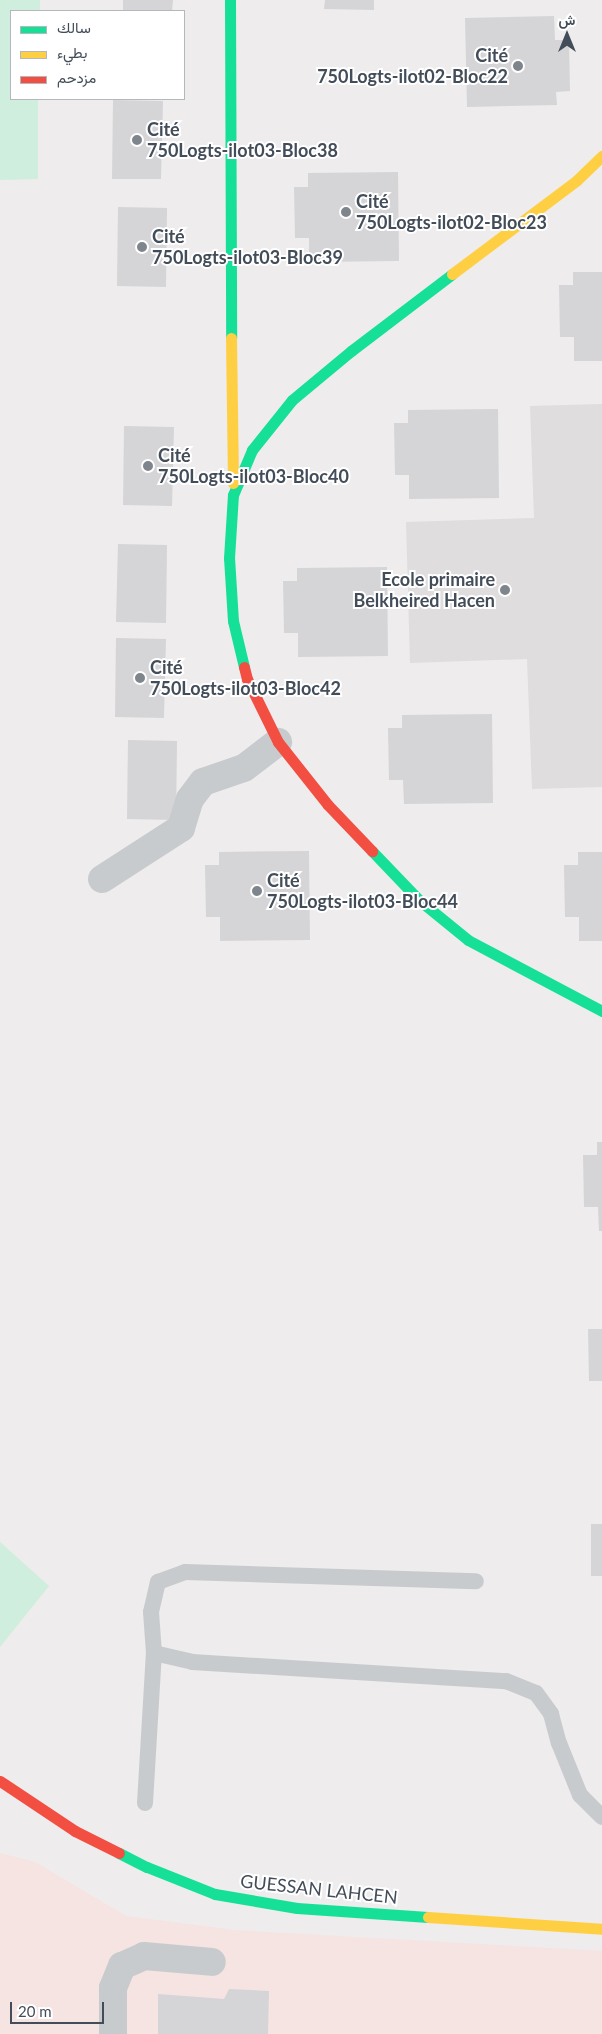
<!DOCTYPE html>
<meta charset="utf-8">
<style>
body{margin:0}
#map{position:relative;width:602px;height:2034px;overflow:hidden;background:#eeecec;font-family:Lato,Vazirmatn,sans-serif}
div>[style]{position:absolute}
[style*='--x']{left:calc(var(--x)*1px);top:calc(var(--y)*1px);width:calc(var(--w)*1px);rotate:calc(var(--a)*1deg)}
.education>*{inset:0;background:#dfddde}
.medical>*{inset:0;background:#f5e4e1}
.green>*{inset:0;background:#cfeedd}
.building>*{inset:0;background:#d5d4d7}
.lane>*{height:16px;margin:-8px;padding:0 8px;transform-origin:8px;border-radius:8px;background:#c8cbcd}
.street>*{height:28px;margin:-14px;padding:0 14px;transform-origin:14px;border-radius:14px;background:#c8cbcd}
.fast>*{height:11px;margin:-5.5px;padding:0 5.5px;transform-origin:5.5px;border-radius:5.5px;background:#16e098}
.slow>*{height:11px;margin:-5.5px;padding:0 5.5px;transform-origin:5.5px;border-radius:5.5px;background:#ffcf43}
.jam>*{height:11px;margin:-5.5px;padding:0 5.5px;transform-origin:5.5px;border-radius:5.5px;background:#f24e42}
.dots>*{width:14px;height:14px;translate:-50% -50%;box-sizing:border-box;border:2px solid #fff;border-radius:50%}
span{translate:-50% -50%;white-space:nowrap;text-align:center;line-height:1.15;-webkit-text-stroke:4px #fff;paint-order:stroke}
.poi-label{font-size:18px;color:#434d59;font-weight:700}
.right{translate:-100% -50%;text-align:right}
.left{translate:0 -50%;text-align:left}
.street-label{font-size:18px;color:#434d59}
.legend{position:absolute;left:10px;top:10px;width:175px;height:90px;box-sizing:border-box;background:#fff;border:1px solid #b4b8bd;margin:0;padding:6px 9px;list-style:none;font-size:15px;color:#434d59}
.legend li{display:flex;align-items:center;gap:10px;height:25px}
.legend b{width:25px;border:1px solid #b4b8bd}
.north{position:absolute;left:542px;top:10px;width:50px;height:50px;-webkit-text-stroke:4px #fff;paint-order:stroke;rotate:0deg;font-size:14px;font-weight:700;line-height:20px;text-align:center;color:#434d59}
.north::after{content:'';display:block;margin:auto;width:18px;height:22px;background:#434d59;clip-path:polygon(50% 0,100% 100%,50% 72%,0 100%)}
.scale{position:absolute;left:10px;top:2002px;width:94px;height:22px;box-sizing:border-box;border:2px solid #434d59;border-top:0;padding-left:6px;font-size:15px;line-height:18px;white-space:nowrap;color:#434d59;-webkit-text-stroke:4px #fff;paint-order:stroke}
</style>
<div id="map">
<div class="education">
<div style="clip-path:polygon(602px 404px,602px 787px,532px 789px,527px 659px,410px 663px,406px 522px,534px 518px,530px 406px)"></div>
</div>
<div class="medical">
<div style="clip-path:polygon(0 1853px,35px 1862px,126px 1916px,234px 1930px,602px 1951px,602px 2034px,0 2034px)"></div>
</div>
<div class="green">
<div style="clip-path:polygon(0 0,40px 0,40px 11px,11px 11px,11px 99px,38px 99px,38px 179px,0 180px)"></div>
<div style="clip-path:polygon(0 1542px,49px 1586px,0 1647px)"></div>
</div>
<div class="building">
<div style="clip-path:polygon(123px 0,173px 0,172px 11px,123px 11px)"></div>
<div style="clip-path:polygon(325px 0,374px 0,374px 10px,324px 9px)"></div>
<div style="clip-path:polygon(554px 16px,555px 40px,569px 40px,570px 91px,556px 92px,557px 105px,467px 107px,465px 18px)"></div>
<div style="clip-path:polygon(113px 100px,163px 101px,161px 179px,112px 179px)"></div>
<div style="clip-path:polygon(398px 172px,399px 261px,309px 262px,309px 238px,295px 238px,294px 187px,308px 187px,308px 173px)"></div>
<div style="clip-path:polygon(118px 207px,167px 208px,166px 287px,117px 286px)"></div>
<div style="clip-path:polygon(573px 272px,602px 272px,602px 361px,574px 361px,574px 337px,560px 337px,559px 285px,573px 285px)"></div>
<div style="clip-path:polygon(498px 409px,499px 498px,409px 499px,409px 475px,395px 475px,394px 423px,408px 423px,408px 410px)"></div>
<div style="clip-path:polygon(124px 426px,174px 427px,172px 506px,123px 505px)"></div>
<div style="clip-path:polygon(118px 544px,167px 545px,166px 623px,116px 622px)"></div>
<div style="clip-path:polygon(387px 567px,388px 656px,298px 657px,298px 633px,284px 633px,283px 581px,297px 581px,297px 568px)"></div>
<div style="clip-path:polygon(116px 638px,166px 639px,164px 718px,115px 717px)"></div>
<div style="clip-path:polygon(492px 714px,493px 803px,404px 804px,403px 780px,389px 780px,388px 728px,402px 728px,402px 715px)"></div>
<div style="clip-path:polygon(128px 740px,177px 741px,176px 820px,127px 819px)"></div>
<div style="clip-path:polygon(309px 851px,310px 940px,220px 941px,220px 917px,206px 917px,205px 865px,219px 865px,219px 852px)"></div>
<div style="clip-path:polygon(578px 852px,602px 852px,602px 941px,579px 941px,579px 917px,565px 917px,564px 865px,578px 865px)"></div>
<div style="clip-path:polygon(597px 1142px,602px 1142px,602px 1231px,599px 1231px,598px 1207px,584px 1207px,583px 1155px,597px 1155px)"></div>
<div style="clip-path:polygon(588px 1329px,602px 1329px,602px 1381px,589px 1381px)"></div>
<div style="clip-path:polygon(591px 1524px,602px 1524px,602px 1576px,591px 1576px)"></div>
<div style="clip-path:polygon(229px 1989px,269px 1991px,268px 2034px,158px 2034px,158px 1994px,224px 1999px)"></div>
</div>
<div class="lane">
<div style="--x:154;--y:1653;--w:39;--a:13"></div>
<div style="--x:192;--y:1662;--w:315;--a:3.5"></div>
<div style="--x:506;--y:1681;--w:32;--a:22"></div>
<div style="--x:536;--y:1693;--w:26;--a:54"></div>
<div style="--x:551;--y:1714;--w:30;--a:75"></div>
<div style="--x:559;--y:1743;--w:56;--a:68"></div>
<div style="--x:580;--y:1795;--w:31;--a:45"></div>
<div style="--x:145;--y:1803;--w:150;--a:-86.6"></div>
<div style="--x:154;--y:1653;--w:41;--a:-94.2"></div>
<div style="--x:151;--y:1612;--w:31;--a:-77"></div>
<div style="--x:158;--y:1582;--w:29;--a:-20"></div>
<div style="--x:185;--y:1572;--w:291;--a:1.8"></div>
</div>
<div class="street">
<div style="--x:102;--y:879;--w:94;--a:-32.8"></div>
<div style="--x:181;--y:828;--w:30;--a:-73"></div>
<div style="--x:190;--y:799;--w:21;--a:-53"></div>
<div style="--x:203;--y:782;--w:43;--a:-18.9"></div>
<div style="--x:244;--y:768;--w:43;--a:-37.4"></div>
<div style="--x:113;--y:2034;--w:46;--a:-90"></div>
<div style="--x:113;--y:1988;--w:24;--a:-68"></div>
<div style="--x:122;--y:1966;--w:24;--a:-24"></div>
<div style="--x:144;--y:1956;--w:68;--a:5"></div>
</div>
<div class="fast">
<div style="--x:230;--y:0;--w:338;--a:89.8"></div>
<div style="--x:244;--y:667;--w:47;--a:-103.4"></div>
<div style="--x:233;--y:621;--w:63;--a:-93.6"></div>
<div style="--x:229;--y:558;--w:63;--a:-86.4"></div>
<div style="--x:233;--y:495;--w:49;--a:-67.1"></div>
<div style="--x:252;--y:450;--w:64;--a:-51.3"></div>
<div style="--x:292;--y:400;--w:77;--a:-39.7"></div>
<div style="--x:351;--y:351;--w:127;--a:-37.3"></div>
<div style="--x:372;--y:851;--w:68;--a:46.2"></div>
<div style="--x:419;--y:900;--w:63;--a:39.2"></div>
<div style="--x:468;--y:940;--w:152;--a:27.9"></div>
<div style="--x:119;--y:1853;--w:31;--a:27"></div>
<div style="--x:147;--y:1867;--w:73;--a:21.7"></div>
<div style="--x:215;--y:1894;--w:83;--a:9.7"></div>
<div style="--x:297;--y:1908;--w:131;--a:3.9"></div>
</div>
<div class="slow">
<div style="--x:452;--y:274;--w:156;--a:-36.9"></div>
<div style="--x:577;--y:180;--w:35;--a:-44"></div>
<div style="--x:231;--y:338;--w:145;--a:89.2"></div>
<div style="--x:428;--y:1917;--w:174;--a:3.9"></div>
</div>
<div class="jam">
<div style="--x:244;--y:667;--w:12;--a:76"></div>
<div style="--x:247;--y:679;--w:70;--a:63.8"></div>
<div style="--x:278;--y:742;--w:80;--a:51.6"></div>
<div style="--x:328;--y:805;--w:64;--a:46.3"></div>
<div style="--x:0;--y:1781;--w:90;--a:33.7"></div>
<div style="--x:75;--y:1831;--w:49;--a:26.6"></div>
</div>
<div class="dots">
<div style="left:518px;top:66px;background:#7f858c"></div>
<div style="left:137px;top:140px;background:#7f858c"></div>
<div style="left:346px;top:212px;background:#7f858c"></div>
<div style="left:142px;top:247px;background:#7f858c"></div>
<div style="left:148px;top:466px;background:#7f858c"></div>
<div style="left:505px;top:590px;background:#7f858c"></div>
<div style="left:140px;top:678px;background:#7f858c"></div>
<div style="left:257px;top:891px;background:#7f858c"></div>
</div>
<div class="poi-label">
<span class="right" style="left:508px;top:66px">Cité<br>750Logts-ilot02-Bloc22</span>
<span class="left" style="left:147px;top:140px">Cité<br>750Logts-ilot03-Bloc38</span>
<span class="left" style="left:356px;top:212px">Cité<br>750Logts-ilot02-Bloc23</span>
<span class="left" style="left:152px;top:247px">Cité<br>750Logts-ilot03-Bloc39</span>
<span class="left" style="left:158px;top:466px">Cité<br>750Logts-ilot03-Bloc40</span>
<span class="right" style="left:495px;top:590px">Ecole primaire<br>Belkheired Hacen</span>
<span class="left" style="left:150px;top:678px">Cité<br>750Logts-ilot03-Bloc42</span>
<span class="left" style="left:267px;top:891px">Cité<br>750Logts-ilot03-Bloc44</span>
</div>
<div class="street-label">
<span style="left:319px;top:1889px;rotate:6deg">GUESSAN LAHCEN</span>
</div>
<ul class="legend">
<li><b style="height:6px;background:#16e098"></b>سالك</li>
<li><b style="height:6px;background:#ffcf43"></b>بطيء</li>
<li><b style="height:6px;background:#f24e42"></b>مزدحم</li>
</ul>
<div class="north">ش</div>
<div class="scale">20 m</div>
</div>
